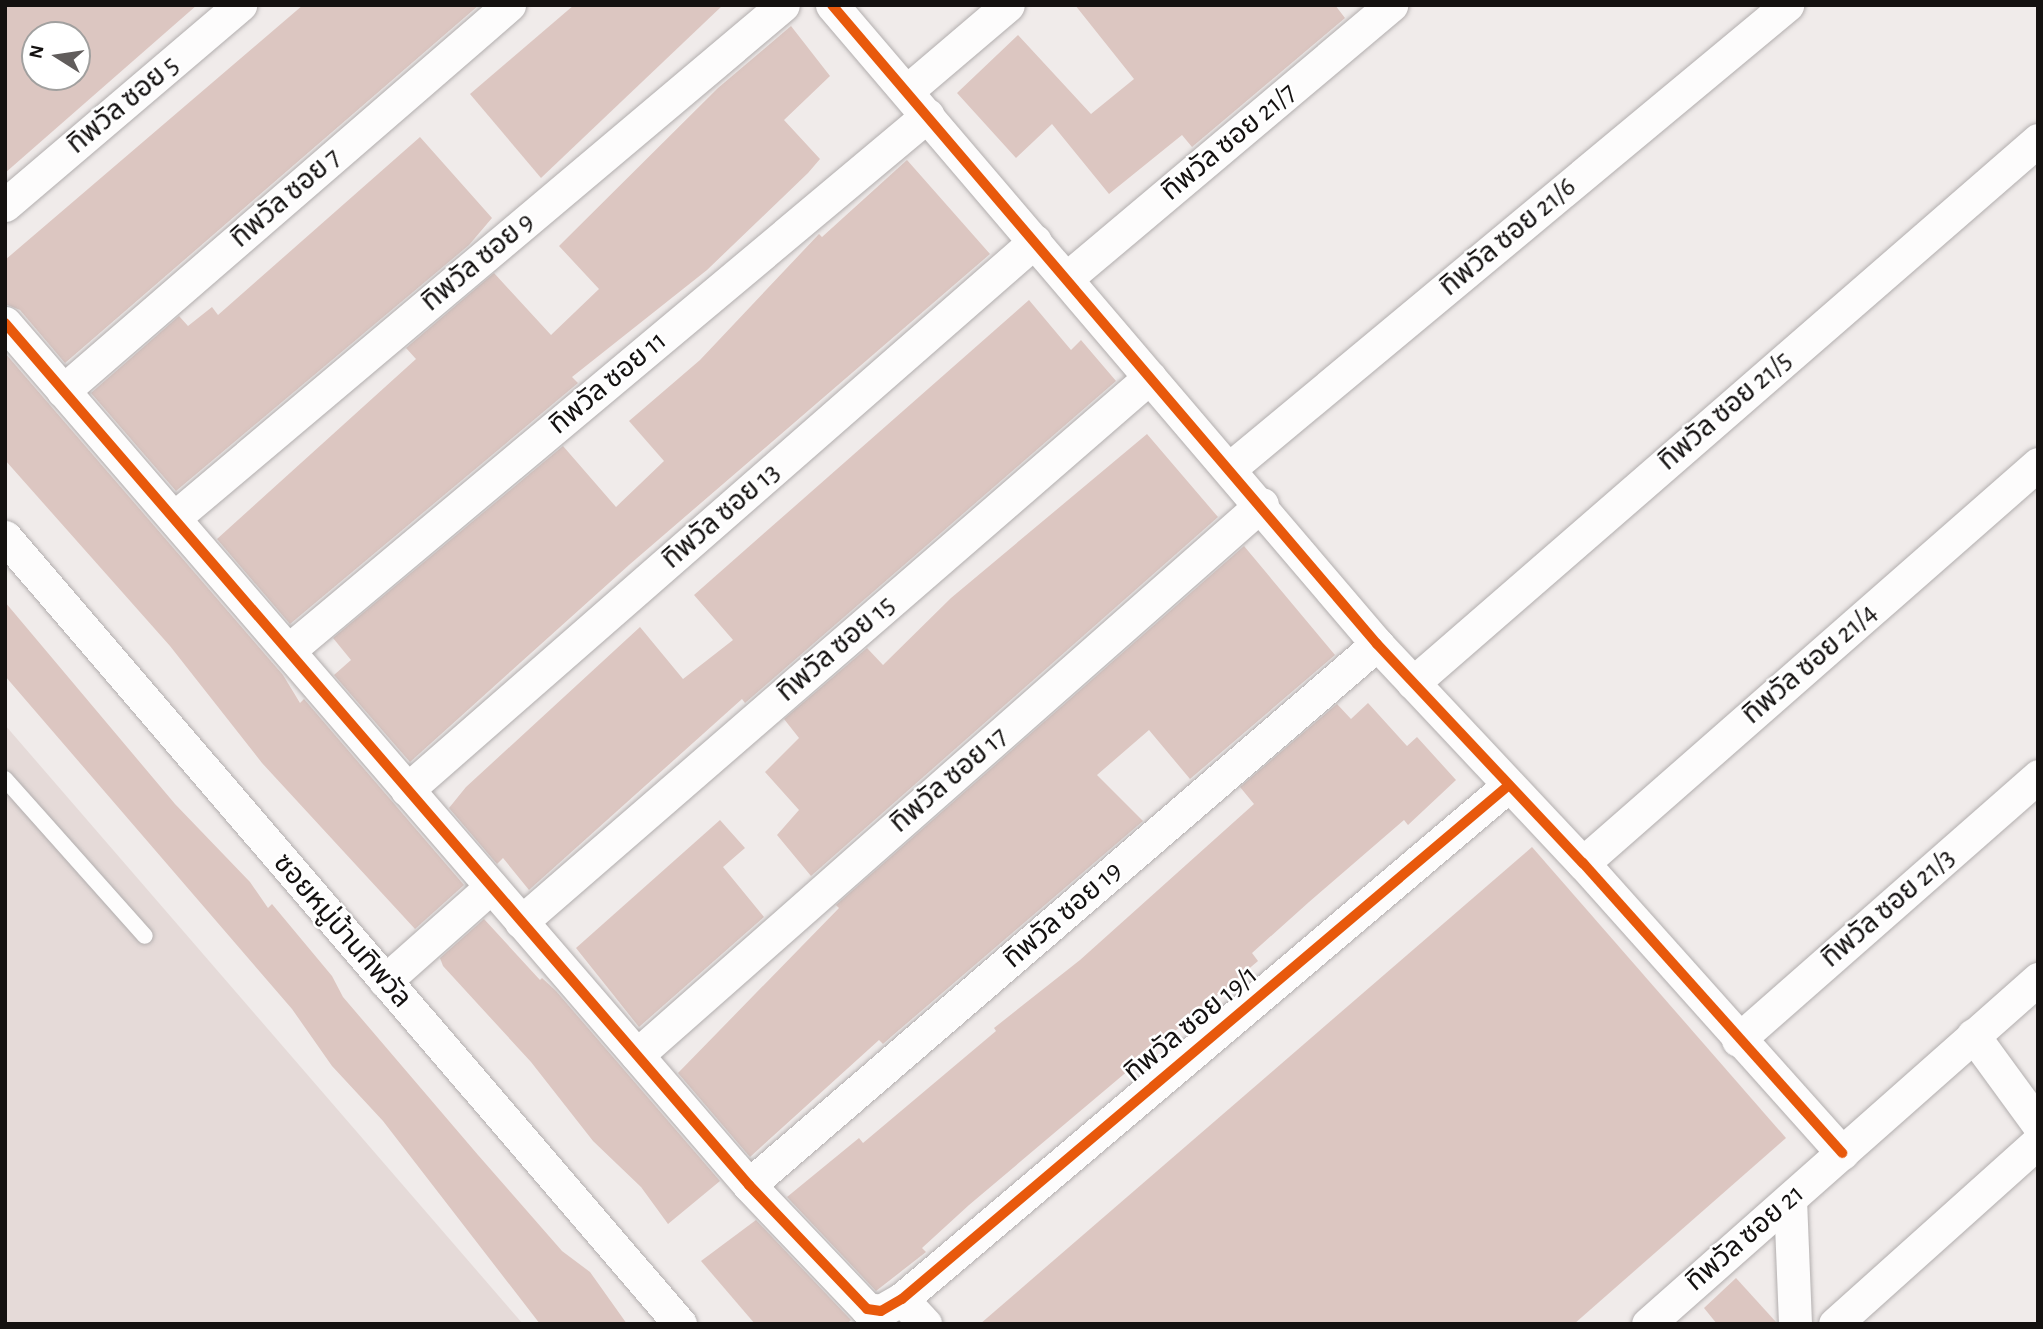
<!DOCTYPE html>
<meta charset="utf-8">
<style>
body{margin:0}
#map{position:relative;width:2043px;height:1329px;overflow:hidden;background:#f0ebea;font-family:"Alegreya Sans","Noto Sans Thai",sans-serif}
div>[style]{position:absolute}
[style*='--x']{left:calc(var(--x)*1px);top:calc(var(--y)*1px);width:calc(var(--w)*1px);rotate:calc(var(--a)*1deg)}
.built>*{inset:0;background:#e5dad8}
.building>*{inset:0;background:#dcc6c1}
.roads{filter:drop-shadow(0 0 2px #b2aeae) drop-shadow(0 0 2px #b2aeae)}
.lane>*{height:16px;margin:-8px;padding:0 8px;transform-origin:8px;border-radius:8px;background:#fdfcfc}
.street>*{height:33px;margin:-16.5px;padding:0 16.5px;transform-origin:16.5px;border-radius:16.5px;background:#fdfcfc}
.cycleway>*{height:10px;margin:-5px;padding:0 5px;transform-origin:5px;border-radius:5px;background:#e8590c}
span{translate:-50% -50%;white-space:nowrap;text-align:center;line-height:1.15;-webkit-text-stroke:5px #fff;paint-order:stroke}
.street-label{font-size:28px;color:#141110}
.frame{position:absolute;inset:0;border:7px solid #141110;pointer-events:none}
.north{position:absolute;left:21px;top:21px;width:70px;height:70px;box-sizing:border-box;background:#fff;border:2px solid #a1a09f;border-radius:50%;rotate:282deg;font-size:19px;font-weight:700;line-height:28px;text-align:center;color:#141110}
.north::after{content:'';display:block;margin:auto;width:24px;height:32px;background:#615d5c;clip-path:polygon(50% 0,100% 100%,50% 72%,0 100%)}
</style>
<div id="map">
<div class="built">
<div style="clip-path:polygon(5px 725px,523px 1324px,5px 1324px)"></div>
</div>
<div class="building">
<div style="clip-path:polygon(evenodd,5px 5px,197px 5px,5px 173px,5px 5px,35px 35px,77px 35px,77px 77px,35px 77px,35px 35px)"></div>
<div style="clip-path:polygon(303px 5px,479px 5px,65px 363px,20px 310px,5px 304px,5px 260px)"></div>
<div style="clip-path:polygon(574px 5px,723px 5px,541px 178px,470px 94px)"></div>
<div style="clip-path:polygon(1075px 5px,1335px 5px,1345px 18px,1192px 147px,1182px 135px,1109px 194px,1052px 124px,1016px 158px,957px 93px,1018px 35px,1091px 114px,1134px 79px)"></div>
<div style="clip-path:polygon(791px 26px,830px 76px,784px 120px,820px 159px,808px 173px,707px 270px,572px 377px,578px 383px,290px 624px,217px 539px,416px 359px,406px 348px,494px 273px,551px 335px,599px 289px,559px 246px,718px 88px)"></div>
<div style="clip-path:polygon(420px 137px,492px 218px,469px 245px,176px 491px,91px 393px,179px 316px,188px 326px,212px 307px,218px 315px)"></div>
<div style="clip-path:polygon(907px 160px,990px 254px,629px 565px,410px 762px,334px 675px,351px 660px,333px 638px,563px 446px,616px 507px,664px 461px,629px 421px,700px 360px,819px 234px,822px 237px)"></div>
<div style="clip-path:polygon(1029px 300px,1071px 350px,1081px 340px,1116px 381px,745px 703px,742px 699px,529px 890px,503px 858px,497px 864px,449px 808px,466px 787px,640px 627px,683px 679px,733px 640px,694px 595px)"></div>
<div style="clip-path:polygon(5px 353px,283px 675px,300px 703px,304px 699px,464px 885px,415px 929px,262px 763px,170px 646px,5px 460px)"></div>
<div style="clip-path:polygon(1147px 434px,1218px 517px,811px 876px,777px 835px,799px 810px,765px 772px,799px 738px,784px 719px,867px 648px,883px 665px,951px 598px)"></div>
<div style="clip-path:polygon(1244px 546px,1335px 655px,1190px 779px,1149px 730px,1097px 775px,1143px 821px,892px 1036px,883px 1044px,879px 1040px,750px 1157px,678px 1073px,839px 908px,836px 905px)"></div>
<div style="clip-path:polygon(5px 602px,175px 804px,250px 882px,268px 908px,272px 904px,332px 976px,343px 997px,478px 1155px,562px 1251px,590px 1272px,627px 1324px,540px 1324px,383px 1121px,332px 1066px,292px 1009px,5px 676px)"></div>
<div style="clip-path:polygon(1368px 703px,1407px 746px,1417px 737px,1456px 780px,1408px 825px,1404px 820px,1309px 902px,1252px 953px,1258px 961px,969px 1205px,922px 1248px,926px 1252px,876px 1291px,787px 1197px,859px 1138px,863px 1143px,996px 1031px,994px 1028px,1080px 960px,1254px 804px,1240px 787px,1337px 704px,1351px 719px)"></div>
<div style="clip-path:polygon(720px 820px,745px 848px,723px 867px,764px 917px,639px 1027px,576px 948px)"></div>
<div style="clip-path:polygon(1532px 847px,1786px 1138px,1574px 1324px,980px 1324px)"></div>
<div style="clip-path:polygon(484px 919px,540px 980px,542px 978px,556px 991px,720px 1181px,668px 1224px,641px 1187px,593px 1141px,531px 1062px,443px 966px,440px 958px)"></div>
<div style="clip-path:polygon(756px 1220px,851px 1320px,847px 1324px,755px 1324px,701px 1261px)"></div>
<div style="clip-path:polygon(1736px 1278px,1776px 1322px,1776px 1324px,1717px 1324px,1704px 1308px)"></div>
</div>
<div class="roads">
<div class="lane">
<div style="--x:5;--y:779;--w:210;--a:48.3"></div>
</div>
<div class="street">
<div style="--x:832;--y:5;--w:840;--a:49.54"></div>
<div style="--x:1377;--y:644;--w:301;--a:46.8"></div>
<div style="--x:1583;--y:863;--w:389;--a:48.2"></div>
<div style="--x:908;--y:90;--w:131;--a:-40.4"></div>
<div style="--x:5;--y:205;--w:309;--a:-40.4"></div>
<div style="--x:1067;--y:278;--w:424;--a:-40.1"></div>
<div style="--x:5;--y:323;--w:1139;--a:49.2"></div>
<div style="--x:749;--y:1185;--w:171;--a:46.4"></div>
<div style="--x:867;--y:1309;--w:14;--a:8"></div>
<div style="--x:881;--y:1311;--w:24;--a:-30"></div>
<div style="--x:902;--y:1299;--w:795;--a:-40.26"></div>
<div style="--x:63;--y:391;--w:590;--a:-40.88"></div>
<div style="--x:1229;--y:469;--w:726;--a:-39.74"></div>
<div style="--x:174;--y:518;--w:796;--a:-40.11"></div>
<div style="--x:5;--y:537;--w:1037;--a:49.38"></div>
<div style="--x:289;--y:650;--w:833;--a:-39.94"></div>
<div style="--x:1413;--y:683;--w:828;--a:-40.98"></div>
<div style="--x:407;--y:790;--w:834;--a:-41.16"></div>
<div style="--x:1583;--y:863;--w:605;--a:-41.25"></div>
<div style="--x:521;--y:922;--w:832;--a:-40.91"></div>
<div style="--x:385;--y:981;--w:142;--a:-41.6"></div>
<div style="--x:1973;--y:1035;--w:110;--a:53.9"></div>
<div style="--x:1738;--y:1040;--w:400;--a:-41.3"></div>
<div style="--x:637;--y:1055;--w:833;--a:-41.4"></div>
<div style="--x:749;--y:1185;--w:829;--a:-40.74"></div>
<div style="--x:1790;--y:1199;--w:125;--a:87.7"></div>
<div style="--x:902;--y:1299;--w:34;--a:47"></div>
<div style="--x:1648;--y:1324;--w:521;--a:-41.5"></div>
<div style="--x:1835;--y:1324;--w:273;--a:-41.9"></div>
</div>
</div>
<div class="cycleway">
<div style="--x:832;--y:5;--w:840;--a:49.54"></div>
<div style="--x:1377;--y:644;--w:301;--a:46.8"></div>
<div style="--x:1583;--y:863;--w:389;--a:48.2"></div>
<div style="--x:5;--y:323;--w:1139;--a:49.2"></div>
<div style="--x:749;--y:1185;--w:171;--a:46.4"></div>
<div style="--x:867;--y:1309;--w:14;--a:8"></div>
<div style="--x:881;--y:1311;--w:24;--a:-30"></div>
<div style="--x:902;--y:1299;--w:795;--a:-40.26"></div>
</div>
<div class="street-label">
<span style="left:123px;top:105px;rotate:-40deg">ทิพวัล ซอย 5</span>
<span style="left:1229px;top:142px;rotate:-40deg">ทิพวัล ซอย 21/7</span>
<span style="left:286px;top:198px;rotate:-41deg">ทิพวัล ซอย 7</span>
<span style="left:1508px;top:237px;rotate:-40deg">ทิพวัล ซอย 21/6</span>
<span style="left:478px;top:262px;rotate:-40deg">ทิพวัล ซอย 9</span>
<span style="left:608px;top:383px;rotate:-40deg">ทิพวัล ซอย 11</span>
<span style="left:1725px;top:411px;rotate:-41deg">ทิพวัล ซอย 21/5</span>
<span style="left:721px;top:516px;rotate:-41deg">ทิพวัล ซอย 13</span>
<span style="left:836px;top:649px;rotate:-41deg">ทิพวัล ซอย 15</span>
<span style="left:1810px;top:664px;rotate:-41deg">ทิพวัล ซอย 21/4</span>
<span style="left:949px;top:780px;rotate:-41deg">ทิพวัล ซอย 17</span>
<span style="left:1888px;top:908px;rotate:-41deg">ทิพวัล ซอย 21/3</span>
<span style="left:1063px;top:915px;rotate:-41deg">ทิพวัล ซอย 19</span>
<span style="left:342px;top:931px;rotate:49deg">ซอยหมู่บ้านทิพวัล</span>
<span style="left:1191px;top:1024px;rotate:-40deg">ทิพวัล ซอย 19/1</span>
<span style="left:1745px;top:1238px;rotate:-41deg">ทิพวัล ซอย 21</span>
</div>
<div class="frame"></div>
<div class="north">N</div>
</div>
